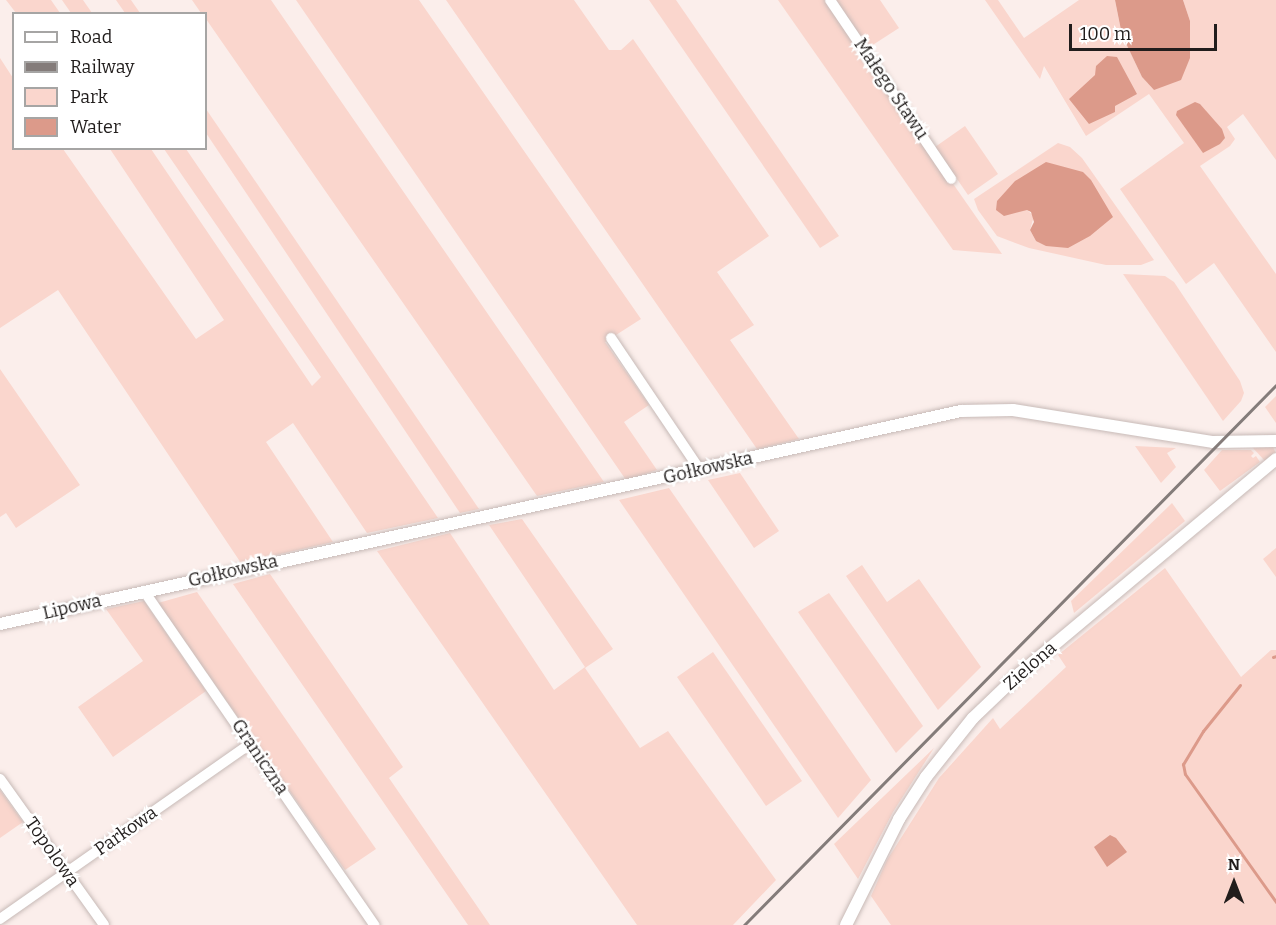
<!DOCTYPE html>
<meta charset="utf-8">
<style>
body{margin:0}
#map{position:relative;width:1276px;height:925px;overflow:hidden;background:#fbeeeb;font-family:Bitter,serif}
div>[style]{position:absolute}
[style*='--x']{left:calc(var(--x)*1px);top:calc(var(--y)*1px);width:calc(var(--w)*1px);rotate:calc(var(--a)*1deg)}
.green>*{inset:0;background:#fad6cd}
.water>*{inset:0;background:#dc9a8a}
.stream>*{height:3px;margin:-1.5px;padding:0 1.5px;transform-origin:1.5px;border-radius:1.5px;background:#dc9a8a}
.roads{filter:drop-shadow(0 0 2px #c7bab7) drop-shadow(0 0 2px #c7bab7)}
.minor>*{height:10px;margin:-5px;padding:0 5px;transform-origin:5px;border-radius:5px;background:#fff}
.tertiary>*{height:12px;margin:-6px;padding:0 6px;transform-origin:6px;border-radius:6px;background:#fff}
.rail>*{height:3px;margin:-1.5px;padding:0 1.5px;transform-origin:1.5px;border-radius:1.5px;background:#847c7a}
span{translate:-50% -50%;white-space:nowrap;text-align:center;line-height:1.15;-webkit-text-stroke:5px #fff;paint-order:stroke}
.street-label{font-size:18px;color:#211d1c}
.legend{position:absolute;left:12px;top:12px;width:195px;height:138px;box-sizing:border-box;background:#fff;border:2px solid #a6a5a4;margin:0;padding:8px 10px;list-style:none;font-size:18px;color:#211d1c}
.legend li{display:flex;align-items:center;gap:12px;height:30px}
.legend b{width:30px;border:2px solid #a6a5a4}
.north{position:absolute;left:1204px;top:853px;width:60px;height:60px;-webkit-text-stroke:4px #fff;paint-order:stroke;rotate:0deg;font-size:16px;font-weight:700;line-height:24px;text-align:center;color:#211d1c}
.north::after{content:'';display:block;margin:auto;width:21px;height:27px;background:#211d1c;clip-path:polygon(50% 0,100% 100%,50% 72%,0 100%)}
.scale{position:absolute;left:1069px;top:24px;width:148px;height:27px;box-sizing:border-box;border:3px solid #211d1c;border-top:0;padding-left:8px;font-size:18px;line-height:21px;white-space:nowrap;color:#211d1c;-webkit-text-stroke:4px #fff;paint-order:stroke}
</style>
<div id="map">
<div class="green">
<div style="clip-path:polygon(6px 0,51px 0,60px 13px,16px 13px)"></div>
<div style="clip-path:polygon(62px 0,83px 0,92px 13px,71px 13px)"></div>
<div style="clip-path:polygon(116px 0,131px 0,140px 13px,125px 13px)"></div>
<div style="clip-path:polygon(192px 0,271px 0,604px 482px,537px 496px,206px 19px,206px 14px,201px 13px)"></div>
<div style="clip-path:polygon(296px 0,419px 0,641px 319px,605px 342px,649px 405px,624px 422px,657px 470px,626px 480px)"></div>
<div style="clip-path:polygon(446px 0,574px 0,609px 50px,621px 50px,633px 39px,769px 236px,717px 272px,754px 325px,730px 340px,799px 439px,757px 449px)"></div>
<div style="clip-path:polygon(649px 0,676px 0,839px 236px,820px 248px)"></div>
<div style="clip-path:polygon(778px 0,825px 0,1002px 254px,953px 250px)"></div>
<div style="clip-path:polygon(836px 0,880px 0,899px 28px,868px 48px)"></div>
<div style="clip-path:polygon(985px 0,998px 0,1024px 38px,1079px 0,1115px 0,1122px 35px,1142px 77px,1154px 90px,1190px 21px,1183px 0,1276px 0,1276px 160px,1243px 114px,1227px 127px,1235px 139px,1230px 146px,1200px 166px,1276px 274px,1276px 352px,1214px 263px,1186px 284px,1120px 189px,1184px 143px,1149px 94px,1086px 136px,1044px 66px,1040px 79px)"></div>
<div style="clip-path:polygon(0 58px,13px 78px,14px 148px,63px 149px,196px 339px,224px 320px,110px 149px,151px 149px,312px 386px,321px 377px,164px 149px,186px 149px,438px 518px,367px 533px,293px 423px,266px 442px,333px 542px,241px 563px,58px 290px,0 328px)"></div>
<div style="clip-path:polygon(206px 109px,479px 509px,460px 513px,206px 133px)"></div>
<div style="clip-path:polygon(965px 126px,998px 174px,968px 195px,935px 147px)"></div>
<div style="clip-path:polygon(evenodd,1058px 143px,1070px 147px,1082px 158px,1154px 260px,1141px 265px,1106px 265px,1029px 248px,997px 236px,978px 210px,974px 199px,1058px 143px,1027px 210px,1090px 236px,1036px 241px,1030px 230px,1034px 216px,1027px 210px)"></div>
<div style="clip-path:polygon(1123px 274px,1165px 276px,1174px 282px,1240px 381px,1244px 393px,1241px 401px,1223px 421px)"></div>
<div style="clip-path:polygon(0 369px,80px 485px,16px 528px,6px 513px,0 517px)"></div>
<div style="clip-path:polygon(1276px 396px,1276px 423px,1265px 407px)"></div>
<div style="clip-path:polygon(1135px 446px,1176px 448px,1167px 453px,1176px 467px,1161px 483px)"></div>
<div style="clip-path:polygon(1252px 447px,1273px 447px,1276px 454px,1266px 462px)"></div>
<div style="clip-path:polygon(1222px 450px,1251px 450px,1254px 453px,1251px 456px,1253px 458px,1256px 456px,1260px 462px,1220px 491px,1204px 470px)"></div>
<div style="clip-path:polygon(740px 473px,779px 531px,754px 548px,708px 480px)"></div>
<div style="clip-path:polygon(669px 488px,871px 780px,838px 818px,619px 500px)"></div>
<div style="clip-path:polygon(1172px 503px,1185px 521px,1074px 613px,1071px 601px)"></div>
<div style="clip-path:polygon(522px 519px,613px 649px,585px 668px,640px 748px,668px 731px,776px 880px,733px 925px,637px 925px,377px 551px,450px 533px,554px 690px,585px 667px,489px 525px)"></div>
<div style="clip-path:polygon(1276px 548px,1276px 577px,1263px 559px)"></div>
<div style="clip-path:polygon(862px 565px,887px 602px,919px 579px,981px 667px,938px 710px,846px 576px)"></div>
<div style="clip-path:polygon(1165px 568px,1241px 677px,1271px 650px,1276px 650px,1276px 925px,891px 925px,871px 896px,887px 860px,939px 778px,993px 718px,1000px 729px,1066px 667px,1058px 655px)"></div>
<div style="clip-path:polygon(270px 574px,403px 767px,389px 778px,490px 925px,468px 925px,233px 584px)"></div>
<div style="clip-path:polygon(197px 592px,376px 849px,345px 870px,158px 603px)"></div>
<div style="clip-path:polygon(829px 593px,923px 726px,896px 753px,798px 612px)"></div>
<div style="clip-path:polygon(144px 601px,206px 691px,113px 757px,78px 707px,143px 661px,106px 609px)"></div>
<div style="clip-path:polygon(713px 652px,802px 781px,766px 806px,677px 677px)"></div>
<div style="clip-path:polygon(934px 748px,893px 812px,858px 879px,834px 844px)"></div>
<div style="clip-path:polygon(0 790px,23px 822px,0 838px)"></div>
</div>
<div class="water">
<div style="clip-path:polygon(1115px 0,1183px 0,1190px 21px,1190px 58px,1181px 80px,1154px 90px,1142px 77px,1122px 35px)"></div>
<div style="clip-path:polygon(1107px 56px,1117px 57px,1137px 94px,1115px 106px,1115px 112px,1089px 124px,1069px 99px,1095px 75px,1096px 66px)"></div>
<div style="clip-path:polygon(1195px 102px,1200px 104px,1222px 129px,1225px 138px,1220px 144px,1203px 153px,1176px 115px,1177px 111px)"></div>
<div style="clip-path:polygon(1046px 162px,1083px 172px,1091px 180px,1113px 217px,1090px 236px,1068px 248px,1046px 246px,1036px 241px,1030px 230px,1034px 222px,1031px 212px,1027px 210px,1004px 216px,996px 210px,997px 201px,1015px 181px)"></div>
<div style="clip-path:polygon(1110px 835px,1116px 838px,1127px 852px,1107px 867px,1094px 847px)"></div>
</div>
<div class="stream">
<div style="--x:1273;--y:657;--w:3;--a:-18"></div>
<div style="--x:1240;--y:685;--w:59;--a:128.8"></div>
<div style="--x:1203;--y:731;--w:39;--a:121"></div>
<div style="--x:1183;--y:764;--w:10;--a:79"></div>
<div style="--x:1185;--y:774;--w:157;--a:54.6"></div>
</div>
<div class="roads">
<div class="minor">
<div style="--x:830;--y:0;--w:216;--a:55.9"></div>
<div style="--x:611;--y:338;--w:159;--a:56"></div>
<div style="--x:144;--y:591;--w:406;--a:55.4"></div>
<div style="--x:0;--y:779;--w:179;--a:54.5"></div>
<div style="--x:0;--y:919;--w:307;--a:-35"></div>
</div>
<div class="tertiary">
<div style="--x:0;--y:624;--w:984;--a:-12.5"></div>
<div style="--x:961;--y:411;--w:52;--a:-1.1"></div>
<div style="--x:1013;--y:410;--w:203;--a:9.1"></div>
<div style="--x:1213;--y:442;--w:63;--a:-0.9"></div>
<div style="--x:846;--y:925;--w:119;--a:-63.4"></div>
<div style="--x:899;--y:819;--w:50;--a:-57.3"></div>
<div style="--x:926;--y:777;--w:75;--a:-51.5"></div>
<div style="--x:973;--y:718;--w:64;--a:-43.7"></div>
<div style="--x:1019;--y:674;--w:335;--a:-39.9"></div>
</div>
</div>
<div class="rail">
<div style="--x:744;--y:925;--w:758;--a:-45.43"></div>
</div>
<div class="street-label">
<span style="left:891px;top:89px;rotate:56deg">Małego Stawu</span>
<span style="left:708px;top:468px;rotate:-13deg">Gołkowska</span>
<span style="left:233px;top:571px;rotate:-13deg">Gołkowska</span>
<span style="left:72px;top:607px;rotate:-13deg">Lipowa</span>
<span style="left:1030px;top:666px;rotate:-41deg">Zielona</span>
<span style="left:260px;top:757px;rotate:56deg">Graniczna</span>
<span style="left:126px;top:831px;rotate:-35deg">Parkowa</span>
<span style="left:52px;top:852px;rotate:55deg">Topolowa</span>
</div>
<ul class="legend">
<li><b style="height:8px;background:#fff"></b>Road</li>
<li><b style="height:8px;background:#847c7a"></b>Railway</li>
<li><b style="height:16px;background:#fad6cd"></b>Park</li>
<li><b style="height:16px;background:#dc9a8a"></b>Water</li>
</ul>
<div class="north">N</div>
<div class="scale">100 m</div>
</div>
